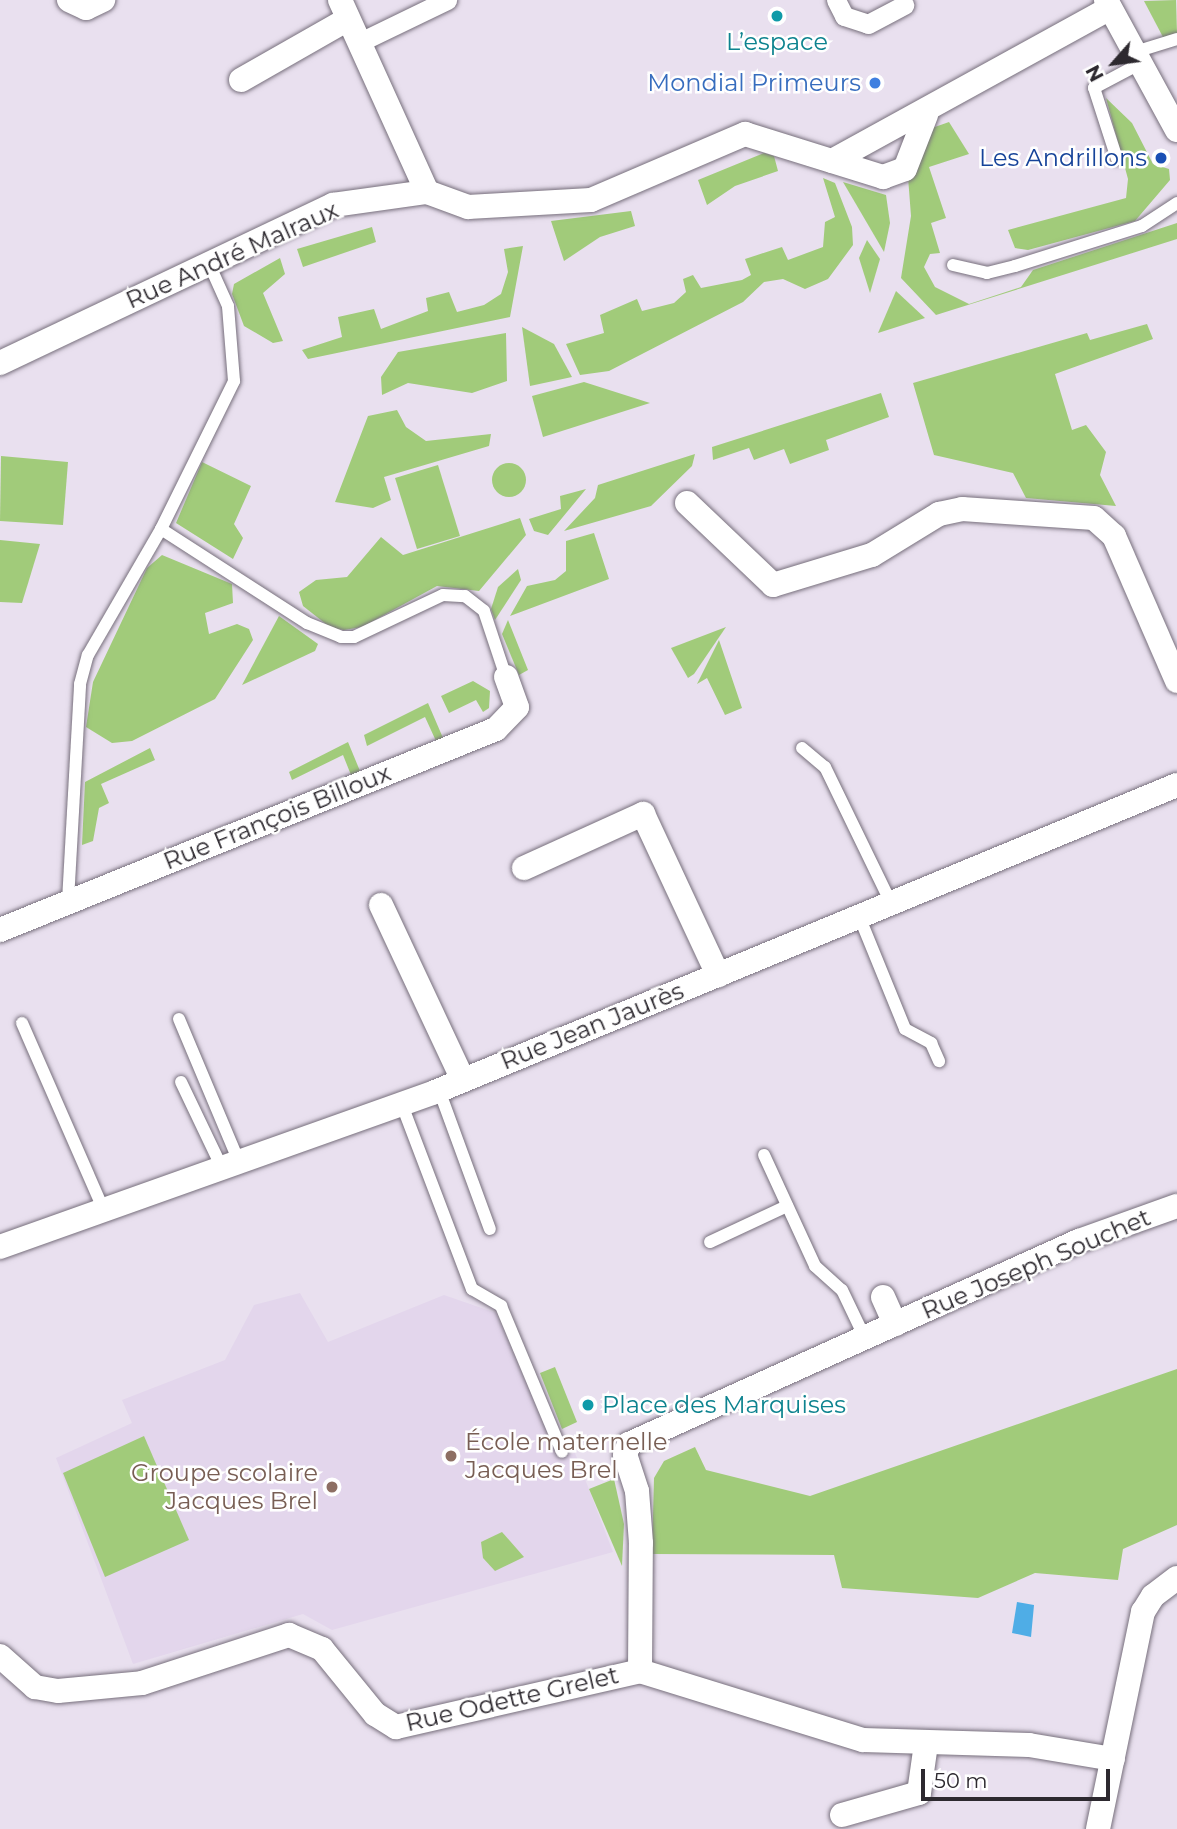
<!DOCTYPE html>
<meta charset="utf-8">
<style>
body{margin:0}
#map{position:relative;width:1177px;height:1829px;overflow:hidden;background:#e9e0ef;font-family:Montserrat,sans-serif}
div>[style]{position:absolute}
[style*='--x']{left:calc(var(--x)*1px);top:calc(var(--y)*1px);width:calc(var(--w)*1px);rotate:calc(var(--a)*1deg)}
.built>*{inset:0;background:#e3d6ec}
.green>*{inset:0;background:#a1cb7a}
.round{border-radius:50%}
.water>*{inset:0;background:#4fade6}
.roads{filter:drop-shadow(0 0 2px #776f7c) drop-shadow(0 0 2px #776f7c)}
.service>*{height:12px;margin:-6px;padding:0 6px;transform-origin:6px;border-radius:6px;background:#fff}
.pedestrian>*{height:19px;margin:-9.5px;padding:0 9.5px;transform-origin:9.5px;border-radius:9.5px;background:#fff}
.minor>*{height:24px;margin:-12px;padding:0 12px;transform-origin:12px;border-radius:12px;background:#fff}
.dots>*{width:19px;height:19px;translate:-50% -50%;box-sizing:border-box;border:4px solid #fff;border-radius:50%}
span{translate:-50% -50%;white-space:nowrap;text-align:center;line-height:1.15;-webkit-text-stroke:5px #fff;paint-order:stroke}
.culture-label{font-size:24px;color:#0d838f}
.left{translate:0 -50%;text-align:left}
.shop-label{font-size:24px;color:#366cbe}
.right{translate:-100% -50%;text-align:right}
.transit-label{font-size:24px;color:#164399}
.street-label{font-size:24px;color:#2d292f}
.education-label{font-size:24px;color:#785e54}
.north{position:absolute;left:1079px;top:28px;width:70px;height:70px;-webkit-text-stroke:5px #fff;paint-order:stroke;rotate:242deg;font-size:19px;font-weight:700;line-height:28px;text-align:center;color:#2d292f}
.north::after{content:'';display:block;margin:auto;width:24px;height:32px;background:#2d292f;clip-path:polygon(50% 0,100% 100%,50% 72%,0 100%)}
.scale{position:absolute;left:921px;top:1769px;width:189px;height:32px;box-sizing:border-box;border:4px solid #2d292f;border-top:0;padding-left:9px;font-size:21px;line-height:24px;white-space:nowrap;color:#2d292f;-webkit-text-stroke:5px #fff;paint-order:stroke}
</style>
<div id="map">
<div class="built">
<div style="clip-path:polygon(300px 1293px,328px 1342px,444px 1295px,496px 1313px,558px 1457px,575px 1453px,613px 1552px,332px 1630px,303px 1614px,133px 1664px,56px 1458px,132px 1423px,122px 1400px,225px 1360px,254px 1305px)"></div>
</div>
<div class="green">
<div style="clip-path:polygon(1176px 0,1177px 34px,1164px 39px,1144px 1px)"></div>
<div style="clip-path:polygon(1106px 98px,1132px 123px,1153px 164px,1169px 169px,1170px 180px,1135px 221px,1028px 250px,1015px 248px,1008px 230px,1126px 198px,1128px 179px)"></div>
<div style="clip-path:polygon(949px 122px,969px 154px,929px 167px,946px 218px,931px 223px,940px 253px,930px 254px,924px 267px,935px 287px,969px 304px,1021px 287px,1033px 270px,1177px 223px,1177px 239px,936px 315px,901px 278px,911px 216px,908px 177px,932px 128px)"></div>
<div style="clip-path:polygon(764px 153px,774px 156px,778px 171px,735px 186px,707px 205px,698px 180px)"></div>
<div style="clip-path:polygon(823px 178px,835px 183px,852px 227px,853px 245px,828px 279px,805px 289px,783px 279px,764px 282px,743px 302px,609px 371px,580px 375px,566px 344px,604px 333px,600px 315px,637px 299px,642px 311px,674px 303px,686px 292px,683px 279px,693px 275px,701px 288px,742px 280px,751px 275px,745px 259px,782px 247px,788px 260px,823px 247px,825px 222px,835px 217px)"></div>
<div style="clip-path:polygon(843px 182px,886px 195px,890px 223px,884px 252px)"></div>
<div style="clip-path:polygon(631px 211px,635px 226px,600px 237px,564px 261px,551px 221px)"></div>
<div style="clip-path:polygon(372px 227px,376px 242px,303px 267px,297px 249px)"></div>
<div style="clip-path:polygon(867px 240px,880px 259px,870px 293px,859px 258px)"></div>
<div style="clip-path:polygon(523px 246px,510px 317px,308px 359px,302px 350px,342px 337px,338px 317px,374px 309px,381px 329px,428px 311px,426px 298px,449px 292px,457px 312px,484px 305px,501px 294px,508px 272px,504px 249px)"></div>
<div style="clip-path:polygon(280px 258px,285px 274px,263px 293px,283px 341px,273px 343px,244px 326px,232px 294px,234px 284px)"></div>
<div style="clip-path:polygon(896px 291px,925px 318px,878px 333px)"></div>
<div style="clip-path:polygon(1147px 324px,1153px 339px,1055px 374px,1072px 430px,1086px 425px,1106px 452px,1100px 475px,1116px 506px,1026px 498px,1013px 473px,934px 455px,913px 383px,1087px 333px,1090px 340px)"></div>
<div style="clip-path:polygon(522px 327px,554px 344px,572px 377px,530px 386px)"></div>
<div style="clip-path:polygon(506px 333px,507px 381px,472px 393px,408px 383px,382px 395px,381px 377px,398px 352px)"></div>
<div style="clip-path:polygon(584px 382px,650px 403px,543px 437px,532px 396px)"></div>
<div style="clip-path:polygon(881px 393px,889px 417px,826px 440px,829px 450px,790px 464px,784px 449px,754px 460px,749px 448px,713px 460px,712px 447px)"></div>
<div style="clip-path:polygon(397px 410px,406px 427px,426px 441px,491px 434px,489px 446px,384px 477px,391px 500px,373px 508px,335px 502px,368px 416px)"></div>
<div style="clip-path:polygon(695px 454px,692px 466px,651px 506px,564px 531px,595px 498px,598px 485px)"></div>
<div style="clip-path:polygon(1px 456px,68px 462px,63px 525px,0 521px)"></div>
<div style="clip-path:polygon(202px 462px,251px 486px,234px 524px,243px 538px,233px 559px,176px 523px)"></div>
<div class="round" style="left:492px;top:463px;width:34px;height:34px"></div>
<div style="clip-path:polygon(438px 465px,460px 536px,417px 549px,395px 478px)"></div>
<div style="clip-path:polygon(586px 489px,548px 535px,534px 531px,529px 519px,561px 509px,560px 496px)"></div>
<div style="clip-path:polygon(520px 518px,526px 535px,479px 591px,437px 586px,362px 627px,344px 630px,331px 628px,303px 606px,299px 592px,316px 580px,347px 577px,381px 537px,403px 555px)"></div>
<div style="clip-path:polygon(594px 533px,609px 579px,510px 616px,527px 586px,555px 580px,566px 571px,566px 541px)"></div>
<div style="clip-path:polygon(0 540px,40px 544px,22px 603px,0 602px)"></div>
<div style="clip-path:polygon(162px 555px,232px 584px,233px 603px,205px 613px,209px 634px,237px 624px,249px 629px,253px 640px,215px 699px,132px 741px,112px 743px,86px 727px,93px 682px,147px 568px)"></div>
<div style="clip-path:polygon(518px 569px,521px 580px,495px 620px,491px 609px,498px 587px)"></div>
<div style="clip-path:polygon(279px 616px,318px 644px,315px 651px,242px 685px)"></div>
<div style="clip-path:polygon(508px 620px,528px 670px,519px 675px,502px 634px)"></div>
<div style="clip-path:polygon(726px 627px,694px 674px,688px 678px,671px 648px)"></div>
<div style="clip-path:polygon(719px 640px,742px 708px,725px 715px,707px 678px,697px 684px)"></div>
<div style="clip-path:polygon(473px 681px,490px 691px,489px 708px,483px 712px,476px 700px,449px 713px,441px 696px)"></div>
<div style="clip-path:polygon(428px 703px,443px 738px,436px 741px,425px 717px,367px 746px,364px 735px)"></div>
<div style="clip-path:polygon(348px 742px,360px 771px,351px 775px,343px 755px,292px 780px,289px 772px)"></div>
<div style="clip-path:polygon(150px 748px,155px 760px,101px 784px,109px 803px,99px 808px,93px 841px,82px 845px,85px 782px)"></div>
<div style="clip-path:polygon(555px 1367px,577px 1422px,562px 1429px,540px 1373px)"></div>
<div style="clip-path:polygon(1177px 1369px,1177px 1525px,1123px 1549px,1118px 1580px,1035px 1573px,978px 1598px,842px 1588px,834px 1555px,652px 1554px,654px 1478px,664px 1461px,695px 1447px,706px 1470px,810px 1496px)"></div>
<div style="clip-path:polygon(144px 1436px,189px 1540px,105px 1577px,63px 1473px)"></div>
<div style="clip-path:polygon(614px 1479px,624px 1524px,622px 1566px,589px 1489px)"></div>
<div style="clip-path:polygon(502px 1532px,524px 1557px,495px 1571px,483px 1558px,481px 1542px)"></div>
</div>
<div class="water">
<div style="clip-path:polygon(1017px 1602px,1034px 1605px,1031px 1637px,1012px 1633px)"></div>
</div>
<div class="roads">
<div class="service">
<div style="--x:1135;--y:52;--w:44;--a:-17.2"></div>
<div style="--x:1117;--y:159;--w:75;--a:-107.9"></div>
<div style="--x:1094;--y:88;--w:53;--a:-28"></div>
<div style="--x:953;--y:265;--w:35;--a:13"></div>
<div style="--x:987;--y:273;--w:29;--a:-14"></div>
<div style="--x:1015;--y:266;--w:133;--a:-17.5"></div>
<div style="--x:1142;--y:226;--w:42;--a:-33.3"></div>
<div style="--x:161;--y:529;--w:174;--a:32.8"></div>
<div style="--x:307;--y:623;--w:37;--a:22"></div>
<div style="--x:341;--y:637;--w:13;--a:0"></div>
<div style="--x:354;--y:637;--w:98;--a:-25.3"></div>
<div style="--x:443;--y:595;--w:22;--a:3"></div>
<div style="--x:465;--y:596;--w:24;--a:38"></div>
<div style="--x:484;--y:611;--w:70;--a:71.6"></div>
<div style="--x:802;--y:748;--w:30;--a:40"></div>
<div style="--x:825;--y:767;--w:151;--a:64.1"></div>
<div style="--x:68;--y:901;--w:217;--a:-86.8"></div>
<div style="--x:80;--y:684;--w:30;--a:-75"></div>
<div style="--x:88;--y:655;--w:146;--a:-59.9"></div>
<div style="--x:161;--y:529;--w:165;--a:-63.7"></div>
<div style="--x:234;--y:381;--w:75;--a:-94.6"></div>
<div style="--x:228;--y:306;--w:44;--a:-114.2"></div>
<div style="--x:859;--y:916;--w:122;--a:67.8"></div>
<div style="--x:905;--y:1029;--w:30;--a:28"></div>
<div style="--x:931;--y:1043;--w:20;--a:66"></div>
<div style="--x:179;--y:1019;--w:157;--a:67.2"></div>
<div style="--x:22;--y:1023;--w:207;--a:66.4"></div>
<div style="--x:181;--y:1082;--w:98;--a:64.5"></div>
<div style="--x:439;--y:1090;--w:148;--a:69.9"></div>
<div style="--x:402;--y:1105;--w:197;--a:69.2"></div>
<div style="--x:472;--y:1289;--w:34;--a:30"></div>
<div style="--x:501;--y:1306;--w:158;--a:67.3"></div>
<div style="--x:764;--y:1155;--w:122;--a:65.3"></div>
<div style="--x:815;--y:1266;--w:36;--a:42"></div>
<div style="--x:842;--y:1290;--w:53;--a:64.4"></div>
<div style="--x:710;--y:1242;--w:85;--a:-25.1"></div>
</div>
<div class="pedestrian">
<div style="--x:836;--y:0;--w:18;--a:63"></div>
<div style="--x:844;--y:16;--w:25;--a:18"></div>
<div style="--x:868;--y:24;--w:41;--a:-27.8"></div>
<div style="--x:358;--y:43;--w:99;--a:-25.8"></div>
</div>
<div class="minor">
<div style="--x:69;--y:0;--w:19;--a:25"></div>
<div style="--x:86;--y:8;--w:19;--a:-25"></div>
<div style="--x:340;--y:0;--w:211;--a:65.6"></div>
<div style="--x:1106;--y:0;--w:148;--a:61.4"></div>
<div style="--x:241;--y:80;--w:123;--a:-29.7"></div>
<div style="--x:832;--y:161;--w:317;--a:-28.8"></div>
<div style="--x:0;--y:363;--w:369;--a:-25.4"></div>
<div style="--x:333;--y:205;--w:95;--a:-7.9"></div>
<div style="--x:427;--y:192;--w:44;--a:20.1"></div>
<div style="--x:468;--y:207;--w:123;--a:-3.3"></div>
<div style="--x:591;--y:200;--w:168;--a:-23.2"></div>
<div style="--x:745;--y:134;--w:145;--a:17.3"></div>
<div style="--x:883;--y:177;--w:23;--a:-20"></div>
<div style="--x:905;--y:169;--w:58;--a:-68.7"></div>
<div style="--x:687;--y:503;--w:119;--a:43.6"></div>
<div style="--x:773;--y:585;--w:103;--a:-16.9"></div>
<div style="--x:872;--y:555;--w:79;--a:-31.5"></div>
<div style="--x:939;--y:514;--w:24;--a:-12"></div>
<div style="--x:962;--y:509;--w:132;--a:3.9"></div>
<div style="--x:1094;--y:518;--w:27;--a:42"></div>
<div style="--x:1114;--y:536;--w:158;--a:66.5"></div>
<div style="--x:524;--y:868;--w:131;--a:-24.4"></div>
<div style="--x:643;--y:814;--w:178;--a:65"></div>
<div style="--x:381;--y:905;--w:191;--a:64.9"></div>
<div style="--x:0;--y:930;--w:535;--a:-22.06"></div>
<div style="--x:496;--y:729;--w:30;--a:-46"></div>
<div style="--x:517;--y:707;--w:32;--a:-110"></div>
<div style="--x:0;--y:1247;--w:462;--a:-19.6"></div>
<div style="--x:435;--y:1092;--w:803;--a:-22.48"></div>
<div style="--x:883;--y:1297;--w:30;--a:66"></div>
<div style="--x:0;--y:1656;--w:47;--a:41.5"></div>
<div style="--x:35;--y:1687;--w:23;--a:10"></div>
<div style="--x:58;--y:1691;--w:84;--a:-5.4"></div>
<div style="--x:142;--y:1683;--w:155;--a:-18.1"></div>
<div style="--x:289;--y:1635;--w:36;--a:23"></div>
<div style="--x:322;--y:1649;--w:84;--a:50.8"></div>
<div style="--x:375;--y:1714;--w:25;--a:32"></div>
<div style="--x:396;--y:1727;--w:250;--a:-12.9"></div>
<div style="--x:640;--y:1671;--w:233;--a:17.2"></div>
<div style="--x:863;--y:1740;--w:166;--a:1.7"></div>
<div style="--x:1029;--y:1745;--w:85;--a:9.5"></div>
<div style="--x:640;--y:1671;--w:128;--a:-89.6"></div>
<div style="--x:641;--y:1543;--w:52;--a:-94.4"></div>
<div style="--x:637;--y:1491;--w:38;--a:-108"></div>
<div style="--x:625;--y:1455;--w:12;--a:-70"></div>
<div style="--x:629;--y:1444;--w:494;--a:-24.3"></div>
<div style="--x:1079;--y:1241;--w:104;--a:-19.7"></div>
<div style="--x:842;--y:1815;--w:80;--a:-15.9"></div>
<div style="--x:919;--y:1793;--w:49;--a:-81.9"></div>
<div style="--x:1098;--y:1829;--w:222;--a:-78.3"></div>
<div style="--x:1143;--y:1612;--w:19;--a:-58"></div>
<div style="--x:1153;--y:1596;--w:30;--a:-37"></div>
</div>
</div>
<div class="dots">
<div style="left:777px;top:16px;background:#0f9aa8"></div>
<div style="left:875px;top:83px;background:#3f7fe0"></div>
<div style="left:1161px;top:158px;background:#1a4fb4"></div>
<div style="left:588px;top:1405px;background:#0f9aa8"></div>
<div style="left:451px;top:1456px;background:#8d6e63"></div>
<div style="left:332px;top:1487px;background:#8d6e63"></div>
</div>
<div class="culture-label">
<span style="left:777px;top:42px">L’espace</span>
<span class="left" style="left:602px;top:1405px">Place des Marquises</span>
</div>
<div class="shop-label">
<span class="right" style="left:861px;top:83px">Mondial Primeurs</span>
</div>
<div class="transit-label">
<span class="right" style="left:1147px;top:158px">Les Andrillons</span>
</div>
<div class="street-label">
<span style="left:232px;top:255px;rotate:-24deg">Rue André Malraux</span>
<span style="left:277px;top:817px;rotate:-22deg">Rue François Billoux</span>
<span style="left:592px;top:1026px;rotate:-22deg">Rue Jean Jaurès</span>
<span style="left:1036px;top:1264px;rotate:-23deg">Rue Joseph Souchet</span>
<span style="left:512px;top:1699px;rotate:-13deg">Rue Odette Grelet</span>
</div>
<div class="education-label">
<span class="left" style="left:465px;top:1456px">École maternelle<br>Jacques Brel</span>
<span class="right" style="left:318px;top:1487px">Groupe scolaire<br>Jacques Brel</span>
</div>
<div class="north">N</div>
<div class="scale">50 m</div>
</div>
